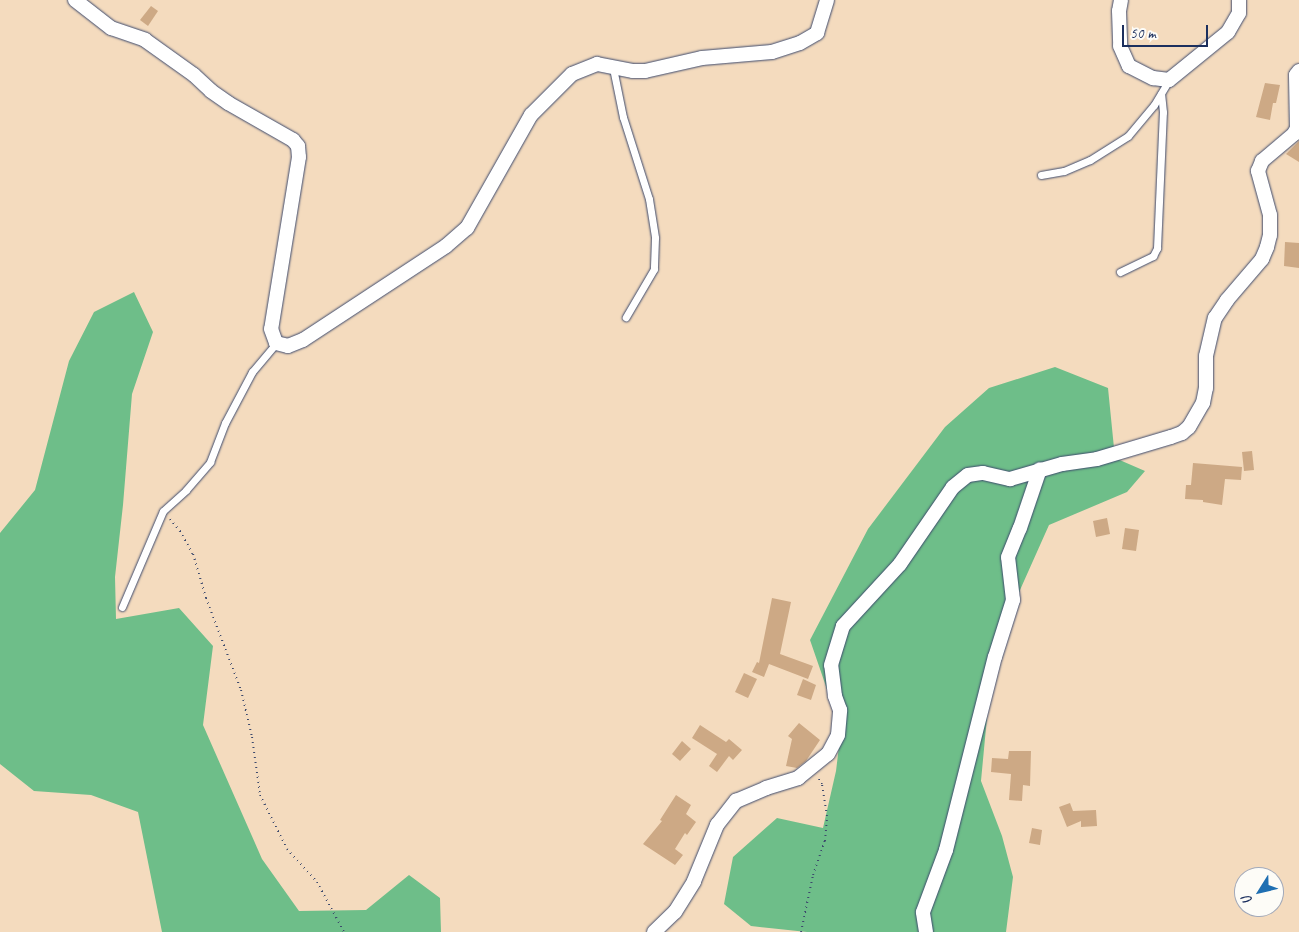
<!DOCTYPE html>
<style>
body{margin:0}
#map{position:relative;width:1299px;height:932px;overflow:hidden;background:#f4dbbe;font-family:Caveat,sans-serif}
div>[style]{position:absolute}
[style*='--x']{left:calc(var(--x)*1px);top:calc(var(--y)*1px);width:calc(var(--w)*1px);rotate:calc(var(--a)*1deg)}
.forest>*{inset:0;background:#6ebe89}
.building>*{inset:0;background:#cda985}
.path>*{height:2px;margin-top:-1px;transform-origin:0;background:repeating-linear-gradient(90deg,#3c496c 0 1px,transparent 0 5px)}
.roads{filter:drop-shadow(0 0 1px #3c496c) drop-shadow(0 0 1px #3c496c)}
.lane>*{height:7px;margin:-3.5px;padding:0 3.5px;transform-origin:3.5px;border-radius:3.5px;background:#fff}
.street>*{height:14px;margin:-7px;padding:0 7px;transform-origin:7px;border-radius:7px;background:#fff}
span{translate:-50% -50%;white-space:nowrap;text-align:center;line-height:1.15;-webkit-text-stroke:4px #fdfcf7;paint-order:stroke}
.north{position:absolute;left:1234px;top:867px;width:50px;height:50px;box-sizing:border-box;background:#fdfcf7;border:1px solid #a3aaba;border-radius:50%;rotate:234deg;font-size:14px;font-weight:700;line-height:20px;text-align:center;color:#1b2f5e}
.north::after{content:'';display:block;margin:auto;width:18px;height:22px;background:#1f6fb2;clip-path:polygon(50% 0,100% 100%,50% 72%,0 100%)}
.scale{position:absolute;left:1122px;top:25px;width:86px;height:22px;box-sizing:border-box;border:2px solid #1b2f5e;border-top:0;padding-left:6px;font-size:15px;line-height:18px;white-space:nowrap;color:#1b2f5e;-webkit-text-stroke:4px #fdfcf7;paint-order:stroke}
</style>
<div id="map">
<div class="forest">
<div style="clip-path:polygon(134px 292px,153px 332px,132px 394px,123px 505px,115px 577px,116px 619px,179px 608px,213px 646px,203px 725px,262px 859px,299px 911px,366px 910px,409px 875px,440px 898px,441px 932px,162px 932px,138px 812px,91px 795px,34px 791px,0 764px,0 533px,35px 490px,69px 361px,94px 312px)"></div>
<div style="clip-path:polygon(1055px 367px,1108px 388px,1115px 458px,1145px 471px,1127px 492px,1049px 525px,1020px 590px,1006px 628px,989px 696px,981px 781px,1002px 836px,1013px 877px,1006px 932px,807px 932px,751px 926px,724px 904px,733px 857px,777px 818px,823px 828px,836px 771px,841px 730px,810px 640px,868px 529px,945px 427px,989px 388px)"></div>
</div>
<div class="building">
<div style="clip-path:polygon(151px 6px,158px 11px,148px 26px,140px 20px)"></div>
<div style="clip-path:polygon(1265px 83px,1280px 85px,1276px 103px,1273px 103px,1270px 120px,1256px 117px)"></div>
<div style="clip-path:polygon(1299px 141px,1299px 162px,1286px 154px)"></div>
<div style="clip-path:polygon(1285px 242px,1299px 243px,1299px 268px,1284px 266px)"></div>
<div style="clip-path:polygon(1252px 451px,1254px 470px,1244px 471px,1242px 452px)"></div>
<div style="clip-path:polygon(1193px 463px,1242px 467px,1241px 480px,1225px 479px,1222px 505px,1203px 502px,1203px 500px,1185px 499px,1186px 485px,1191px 485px)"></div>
<div style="clip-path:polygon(1107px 518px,1110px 534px,1096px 537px,1093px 521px)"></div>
<div style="clip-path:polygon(1125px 528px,1139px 530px,1136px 551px,1122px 549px)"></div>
<div style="clip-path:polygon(772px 598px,791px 602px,780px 654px,813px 666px,808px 679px,769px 664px,764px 677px,752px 672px,757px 662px,759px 663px)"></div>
<div style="clip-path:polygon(744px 673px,757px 679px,748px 698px,735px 692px)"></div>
<div style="clip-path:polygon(803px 679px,816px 685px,811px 700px,797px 695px)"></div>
<div style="clip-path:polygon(799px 723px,820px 740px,806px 761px,797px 768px,786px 766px,792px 739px,788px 736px)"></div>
<div style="clip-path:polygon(700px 725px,726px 742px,729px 739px,742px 750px,733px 760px,729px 756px,717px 772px,709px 766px,717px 754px,692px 738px)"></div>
<div style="clip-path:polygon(682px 741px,691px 749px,680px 761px,672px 754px)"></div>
<div style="clip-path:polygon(1009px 751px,1031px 751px,1030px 786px,1023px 785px,1022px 801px,1009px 800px,1011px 774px,991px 772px,992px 758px,1008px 759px)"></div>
<div style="clip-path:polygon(676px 795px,691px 805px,686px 814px,696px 822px,687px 835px,685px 833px,675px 849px,683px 855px,675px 865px,643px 844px,662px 821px,660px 820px)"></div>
<div style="clip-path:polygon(1070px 803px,1073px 811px,1096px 810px,1097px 826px,1081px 827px,1081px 821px,1067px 827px,1059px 807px)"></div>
<div style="clip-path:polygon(1032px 828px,1042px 830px,1040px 845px,1029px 843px)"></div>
</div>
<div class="path">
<div style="--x:170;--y:519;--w:16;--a:50"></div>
<div style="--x:180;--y:531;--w:26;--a:61"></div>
<div style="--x:193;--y:554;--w:46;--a:73.5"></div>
<div style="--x:206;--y:598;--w:98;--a:69.2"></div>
<div style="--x:241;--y:690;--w:48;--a:76.8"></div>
<div style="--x:252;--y:737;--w:59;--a:82.1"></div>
<div style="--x:260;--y:795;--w:60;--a:63.4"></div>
<div style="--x:287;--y:849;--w:45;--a:47.7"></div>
<div style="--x:317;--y:882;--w:57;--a:61.6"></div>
<div style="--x:801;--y:932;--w:58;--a:-78.1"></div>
<div style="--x:813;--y:875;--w:36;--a:-71"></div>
<div style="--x:825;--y:841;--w:25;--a:-85"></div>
<div style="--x:827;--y:816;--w:32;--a:-99"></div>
<div style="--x:822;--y:784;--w:6;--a:-121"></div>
</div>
<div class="roads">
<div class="lane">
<div style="--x:613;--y:68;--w:50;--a:78.5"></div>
<div style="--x:623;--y:117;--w:86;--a:72.4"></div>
<div style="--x:649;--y:199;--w:39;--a:81"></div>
<div style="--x:655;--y:238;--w:31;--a:92"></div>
<div style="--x:654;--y:269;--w:56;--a:120.3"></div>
<div style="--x:1041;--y:175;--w:23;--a:-10"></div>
<div style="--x:1064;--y:171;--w:28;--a:-23"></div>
<div style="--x:1090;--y:160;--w:45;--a:-32.3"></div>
<div style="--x:1128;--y:136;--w:40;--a:-50"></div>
<div style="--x:1154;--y:105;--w:29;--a:-59"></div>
<div style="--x:1120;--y:272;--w:37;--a:-26"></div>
<div style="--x:1153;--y:256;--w:9;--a:-63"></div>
<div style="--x:1157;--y:248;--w:136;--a:-87.5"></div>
<div style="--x:1163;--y:112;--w:18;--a:-96"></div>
<div style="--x:122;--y:607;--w:104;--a:-66.9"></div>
<div style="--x:163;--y:511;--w:31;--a:-42"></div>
<div style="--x:186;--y:490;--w:37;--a:-49"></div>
<div style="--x:210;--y:462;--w:42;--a:-69"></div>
<div style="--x:225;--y:423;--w:58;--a:-62.1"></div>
<div style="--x:252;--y:372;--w:38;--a:-50"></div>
</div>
<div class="street">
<div style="--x:75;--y:0;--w:46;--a:37.9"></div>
<div style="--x:111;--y:28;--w:36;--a:19"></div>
<div style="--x:145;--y:40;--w:60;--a:35.5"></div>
<div style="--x:194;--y:75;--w:23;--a:43"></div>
<div style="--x:211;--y:91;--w:21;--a:35"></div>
<div style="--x:228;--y:103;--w:75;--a:29.6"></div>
<div style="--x:293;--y:140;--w:8;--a:50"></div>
<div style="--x:298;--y:146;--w:11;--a:85"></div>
<div style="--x:299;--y:157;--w:174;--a:99.2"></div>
<div style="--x:271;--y:329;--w:15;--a:70"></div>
<div style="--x:276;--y:343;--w:12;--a:14"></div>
<div style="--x:288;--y:346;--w:16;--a:-22"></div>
<div style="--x:303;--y:340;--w:171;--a:-33.3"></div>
<div style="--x:446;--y:246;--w:28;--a:-41"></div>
<div style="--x:467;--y:228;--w:130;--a:-60.5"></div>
<div style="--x:531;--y:115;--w:58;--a:-45"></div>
<div style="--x:572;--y:74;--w:27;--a:-22"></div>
<div style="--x:597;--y:64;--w:37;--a:11"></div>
<div style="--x:633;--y:71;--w:12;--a:0"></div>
<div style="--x:645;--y:71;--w:58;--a:-12.8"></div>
<div style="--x:702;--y:58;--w:70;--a:-4.9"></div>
<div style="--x:772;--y:52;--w:29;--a:-18"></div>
<div style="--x:800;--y:43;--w:20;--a:-30"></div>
<div style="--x:817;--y:33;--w:34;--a:-73"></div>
<div style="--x:1121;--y:0;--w:11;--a:100"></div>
<div style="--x:1119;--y:11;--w:35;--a:88"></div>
<div style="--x:1120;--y:46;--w:22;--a:66"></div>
<div style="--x:1129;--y:66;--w:27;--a:27"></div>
<div style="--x:1153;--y:78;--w:16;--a:7"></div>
<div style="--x:1169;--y:80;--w:76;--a:-39.1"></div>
<div style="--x:1228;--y:32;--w:22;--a:-60"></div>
<div style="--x:1239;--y:13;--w:13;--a:-90"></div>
<div style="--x:654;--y:932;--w:29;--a:-44"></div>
<div style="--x:675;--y:912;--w:36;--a:-58"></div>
<div style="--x:694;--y:881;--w:61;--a:-67.7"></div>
<div style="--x:717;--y:825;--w:31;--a:-52"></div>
<div style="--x:736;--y:801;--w:33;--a:-23"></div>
<div style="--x:766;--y:788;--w:34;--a:-17"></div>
<div style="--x:798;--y:778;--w:38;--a:-39"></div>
<div style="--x:828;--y:754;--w:21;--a:-62"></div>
<div style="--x:838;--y:735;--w:25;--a:-85"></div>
<div style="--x:840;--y:710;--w:15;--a:-110"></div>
<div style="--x:835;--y:696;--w:31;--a:-97"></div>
<div style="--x:831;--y:665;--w:41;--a:-72.9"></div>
<div style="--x:843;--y:626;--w:84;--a:-47.4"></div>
<div style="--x:900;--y:564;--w:93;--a:-55.5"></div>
<div style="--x:953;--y:487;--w:19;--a:-39"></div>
<div style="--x:968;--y:475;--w:15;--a:-8"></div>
<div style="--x:983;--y:473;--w:28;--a:13"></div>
<div style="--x:1010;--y:479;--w:54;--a:-16.1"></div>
<div style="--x:1062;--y:464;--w:35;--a:-8"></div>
<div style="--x:1097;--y:459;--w:77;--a:-16.6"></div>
<div style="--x:1171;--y:437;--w:12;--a:-20"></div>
<div style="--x:1182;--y:433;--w:9;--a:-41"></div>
<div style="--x:1189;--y:427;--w:28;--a:-60"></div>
<div style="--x:1203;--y:403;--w:15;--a:-79"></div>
<div style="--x:1206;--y:388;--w:32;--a:-90"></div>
<div style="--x:1206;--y:356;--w:39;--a:-77"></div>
<div style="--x:1215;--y:318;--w:22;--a:-56"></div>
<div style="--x:1227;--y:300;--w:54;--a:-49.5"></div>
<div style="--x:1262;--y:259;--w:13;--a:-67"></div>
<div style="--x:1267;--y:247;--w:12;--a:-76"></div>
<div style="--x:1270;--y:235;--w:20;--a:-90"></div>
<div style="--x:1270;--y:215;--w:46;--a:-105.3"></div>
<div style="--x:1258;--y:171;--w:11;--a:-68"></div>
<div style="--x:1262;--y:161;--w:42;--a:-40.2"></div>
<div style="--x:1294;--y:134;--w:7;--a:-63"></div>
<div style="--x:1297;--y:128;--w:53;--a:-91.1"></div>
<div style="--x:1296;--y:75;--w:5;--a:-53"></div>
<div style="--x:926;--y:932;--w:20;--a:-99"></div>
<div style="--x:923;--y:912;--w:66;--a:-69.6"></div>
<div style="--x:946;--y:850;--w:199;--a:-75.8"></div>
<div style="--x:995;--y:657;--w:60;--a:-72.5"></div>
<div style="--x:1013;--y:600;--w:43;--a:-96.6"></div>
<div style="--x:1008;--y:557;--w:31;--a:-68"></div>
<div style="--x:1020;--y:528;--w:62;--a:-71.3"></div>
</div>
</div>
<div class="north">U</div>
<div class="scale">50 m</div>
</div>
